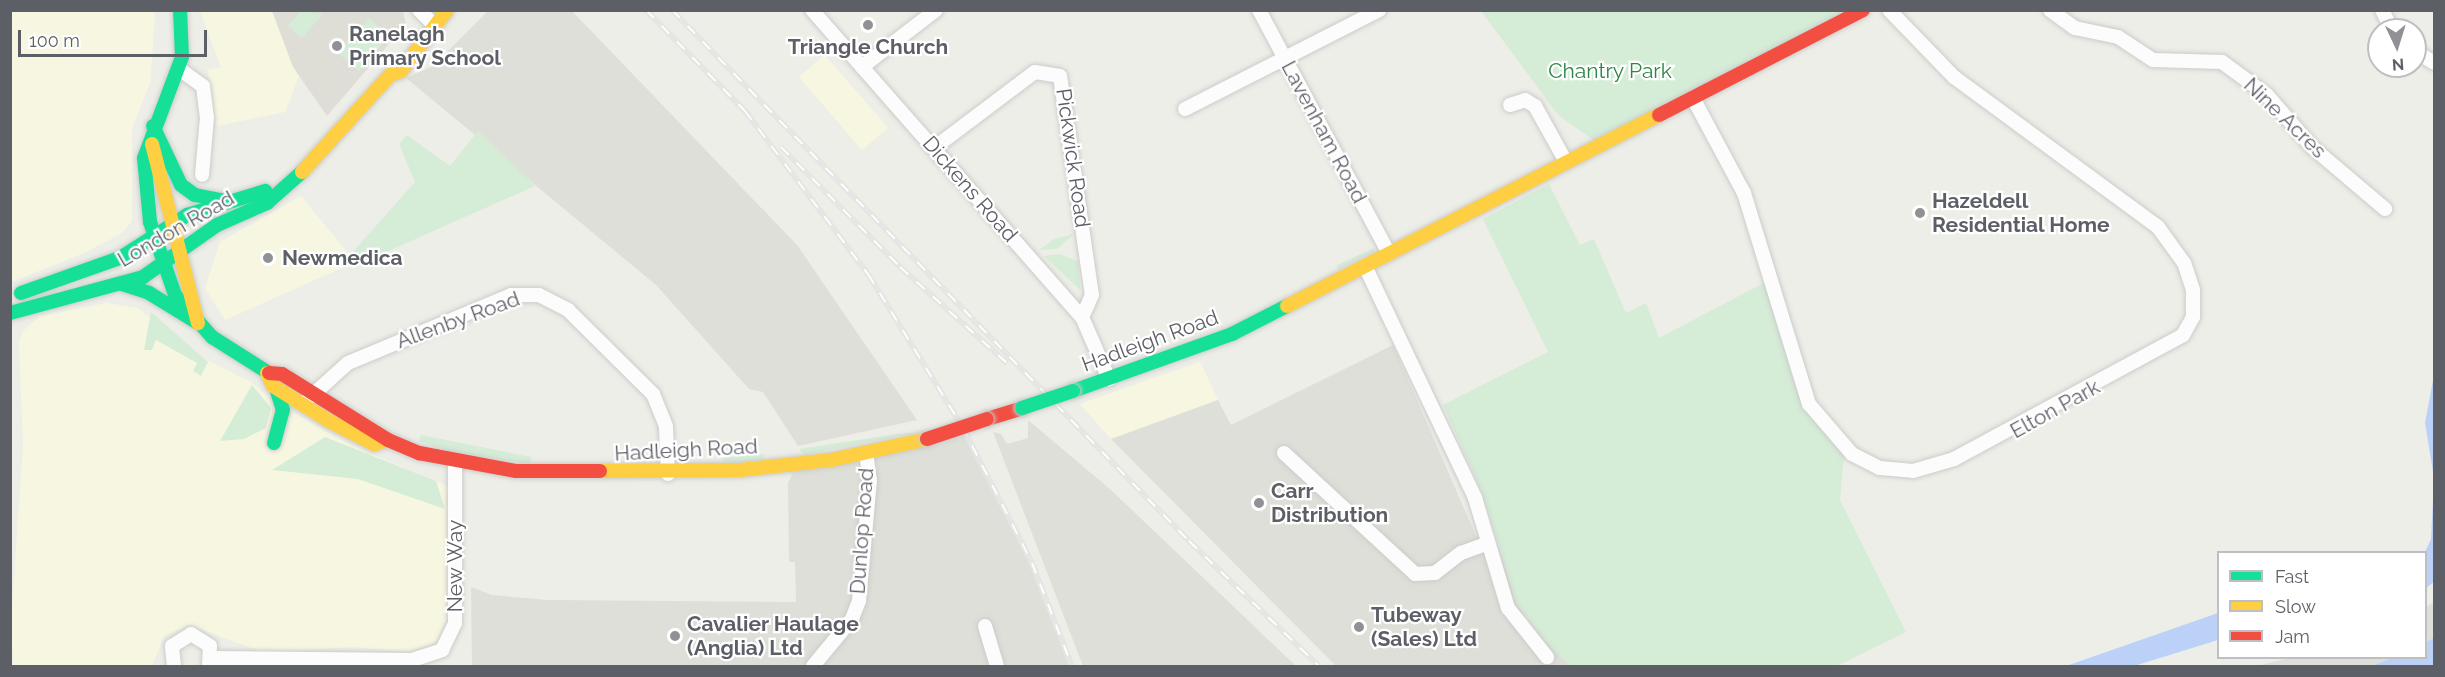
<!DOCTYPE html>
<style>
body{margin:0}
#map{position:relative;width:2445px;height:677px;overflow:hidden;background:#eeeee8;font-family:Raleway,sans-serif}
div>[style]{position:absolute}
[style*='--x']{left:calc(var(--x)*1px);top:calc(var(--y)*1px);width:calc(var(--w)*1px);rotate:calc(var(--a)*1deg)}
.commercial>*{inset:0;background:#f7f7e1}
.industrial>*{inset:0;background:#dfdfd9}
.education>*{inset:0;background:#dfded6}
.green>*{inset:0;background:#d5ecd7}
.water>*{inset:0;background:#bcd1f8}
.roads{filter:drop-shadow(0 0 2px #cbccca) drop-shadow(0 0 2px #cbccca)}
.street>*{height:14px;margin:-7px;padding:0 7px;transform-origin:7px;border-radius:7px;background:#fcfcfc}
.fast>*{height:14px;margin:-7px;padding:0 7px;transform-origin:7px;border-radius:7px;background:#16e098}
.slow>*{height:14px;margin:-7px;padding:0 7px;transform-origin:7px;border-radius:7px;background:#ffcf43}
.jam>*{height:14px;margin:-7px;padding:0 7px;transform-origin:7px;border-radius:7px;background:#f24e42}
.rail>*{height:6px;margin-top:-3px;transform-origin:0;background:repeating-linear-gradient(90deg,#fff 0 11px,#e5e5e4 0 22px);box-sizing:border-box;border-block:2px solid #e5e5e4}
.bridges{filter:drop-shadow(0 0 2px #ccc) drop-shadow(0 0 2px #ccc)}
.fast-bridge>*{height:14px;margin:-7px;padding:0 7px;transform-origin:7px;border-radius:7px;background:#16e098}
.jam-bridge>*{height:14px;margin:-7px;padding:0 7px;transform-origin:7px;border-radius:7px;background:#f24e42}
.dots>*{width:16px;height:16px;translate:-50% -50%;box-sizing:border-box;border:3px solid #fff;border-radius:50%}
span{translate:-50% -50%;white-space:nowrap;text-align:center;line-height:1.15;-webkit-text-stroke:4.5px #fff;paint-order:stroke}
.poi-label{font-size:21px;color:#5d5f67;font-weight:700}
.left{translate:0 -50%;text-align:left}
.park-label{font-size:21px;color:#2e8545}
.street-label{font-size:21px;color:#5d5f67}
.frame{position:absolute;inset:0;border:12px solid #5d5f67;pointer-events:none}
.legend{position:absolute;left:2217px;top:551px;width:210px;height:108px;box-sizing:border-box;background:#fff;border:2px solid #bebfc2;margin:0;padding:8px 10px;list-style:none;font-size:18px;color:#5d5f67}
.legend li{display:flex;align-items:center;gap:12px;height:30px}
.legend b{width:30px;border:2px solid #bebfc2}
.north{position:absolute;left:2367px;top:18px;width:60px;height:60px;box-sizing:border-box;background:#fff;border:2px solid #bebfc2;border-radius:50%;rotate:176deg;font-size:16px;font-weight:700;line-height:24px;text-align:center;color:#5d5f67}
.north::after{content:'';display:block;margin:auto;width:21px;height:27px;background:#909194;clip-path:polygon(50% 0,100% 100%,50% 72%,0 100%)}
.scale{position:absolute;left:18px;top:30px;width:189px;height:27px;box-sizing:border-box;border:3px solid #5d5f67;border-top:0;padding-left:8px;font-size:18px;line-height:21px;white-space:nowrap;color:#5d5f67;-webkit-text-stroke:4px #fff;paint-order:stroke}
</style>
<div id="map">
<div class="commercial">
<div style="clip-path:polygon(11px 10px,154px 10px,155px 16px,150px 83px,132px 129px,132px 221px,122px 233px,84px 253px,11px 282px)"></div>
<div style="clip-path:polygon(200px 11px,272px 11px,299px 76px,285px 112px,216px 126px,208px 70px,221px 67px)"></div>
<div style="clip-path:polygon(825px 55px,888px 128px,862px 150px,799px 77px)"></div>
<div style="clip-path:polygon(301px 196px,355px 262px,225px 320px,205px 288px,220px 242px)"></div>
<div style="clip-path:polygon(107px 303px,138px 308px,195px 354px,251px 382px,273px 401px,352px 446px,447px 486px,448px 615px,437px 642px,410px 652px,352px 647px,263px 652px,189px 625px,164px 636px,152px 666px,13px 666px,11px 622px,23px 445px,19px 342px,23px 331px,41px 316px)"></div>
<div style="clip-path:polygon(1200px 362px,1218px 400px,1111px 439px,1080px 404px)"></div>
</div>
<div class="industrial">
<div style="clip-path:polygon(488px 11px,572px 11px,797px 245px,917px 420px,798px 446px,763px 392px,749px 389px,656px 285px,406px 78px,433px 66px)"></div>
<div style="clip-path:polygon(1393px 345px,1476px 536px,1497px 544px,1525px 618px,1571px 666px,1336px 666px,1111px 439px,1218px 400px,1231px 425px)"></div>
<div style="clip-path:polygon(1028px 420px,1111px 490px,1296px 666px,1083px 666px,993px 432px,1001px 434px,1007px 444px,1028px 438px)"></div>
<div style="clip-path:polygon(962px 426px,1032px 563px,1072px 666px,472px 666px,471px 587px,492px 595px,548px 600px,796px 602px,795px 562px,789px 562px,788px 483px,797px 464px)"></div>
<div style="clip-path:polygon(2434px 602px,2434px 666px,2257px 666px,2289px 658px,2426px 658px,2426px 607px)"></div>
</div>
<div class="education">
<div style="clip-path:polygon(272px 11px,403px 11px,406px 24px,327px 116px,293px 67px)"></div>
</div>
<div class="green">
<div style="clip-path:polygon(301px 11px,323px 14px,302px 38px,288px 26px)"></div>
<div style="clip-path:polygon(1481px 11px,1863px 11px,1600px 145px,1558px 115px)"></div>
<div style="clip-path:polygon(369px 18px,389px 36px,359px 71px,338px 53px)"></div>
<div style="clip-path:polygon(478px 131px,535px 186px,357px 265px,351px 254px,415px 182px,399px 144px,407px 135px,450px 166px)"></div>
<div style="clip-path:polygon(1549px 184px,1580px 245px,1594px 239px,1626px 313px,1646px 303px,1659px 338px,1775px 277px,1823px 430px,1844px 455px,1840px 500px,1906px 632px,1837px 666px,1571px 666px,1538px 635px,1516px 602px,1482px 492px,1443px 405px,1548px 352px,1483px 219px)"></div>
<div style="clip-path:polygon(1074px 234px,1057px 249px,1039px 250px,1054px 239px)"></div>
<div style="clip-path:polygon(1374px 248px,1373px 252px,1338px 270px,1337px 265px)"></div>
<div style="clip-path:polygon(1059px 254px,1078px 261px,1080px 290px,1044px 256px)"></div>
<div style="clip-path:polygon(151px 312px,208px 362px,201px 376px,193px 371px,197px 363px,156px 340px,152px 350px,144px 350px)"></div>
<div style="clip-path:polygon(252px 385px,271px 408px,266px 428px,244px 439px,220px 441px)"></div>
<div style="clip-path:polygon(919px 432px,804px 455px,799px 449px,897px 434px)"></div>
<div style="clip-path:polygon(421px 435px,531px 457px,530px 464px,453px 452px,419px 441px)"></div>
<div style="clip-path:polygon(325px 437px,436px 481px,445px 509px,358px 479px,272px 470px)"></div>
<div style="clip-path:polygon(765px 454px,763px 460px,724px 464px,722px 458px)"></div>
</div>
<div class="water">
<div style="clip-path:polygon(2434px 375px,2434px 478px,2425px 423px)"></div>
<div style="clip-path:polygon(2434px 479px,2434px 582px,2426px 588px,2425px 552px,2431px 539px)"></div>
<div style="clip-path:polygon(2218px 613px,2218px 640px,2134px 666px,2066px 666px)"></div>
<div style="clip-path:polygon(2434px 638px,2434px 666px,2372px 666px,2392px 658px,2426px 658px,2426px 642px)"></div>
</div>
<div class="roads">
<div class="street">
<div style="--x:419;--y:10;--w:21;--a:45"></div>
<div style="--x:812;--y:10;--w:409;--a:48.7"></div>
<div style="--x:1082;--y:317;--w:68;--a:66.5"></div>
<div style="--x:1259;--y:10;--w:276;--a:61.9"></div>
<div style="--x:2050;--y:10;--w:31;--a:36"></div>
<div style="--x:2075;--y:28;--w:44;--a:11.8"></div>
<div style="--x:2118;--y:37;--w:42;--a:33.3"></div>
<div style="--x:2153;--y:60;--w:69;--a:1.7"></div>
<div style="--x:2222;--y:62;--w:56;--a:36.3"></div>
<div style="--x:2267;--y:95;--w:69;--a:49.1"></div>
<div style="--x:2312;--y:147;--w:96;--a:40.3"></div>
<div style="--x:2382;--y:10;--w:22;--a:63"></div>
<div style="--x:2415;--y:51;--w:22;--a:32"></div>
<div style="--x:862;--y:67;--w:93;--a:-37.6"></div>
<div style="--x:178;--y:68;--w:31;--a:36"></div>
<div style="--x:203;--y:86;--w:31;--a:83"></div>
<div style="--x:207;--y:117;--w:58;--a:94.9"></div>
<div style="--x:1693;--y:98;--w:108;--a:61.8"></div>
<div style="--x:1744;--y:193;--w:221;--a:72.9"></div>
<div style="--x:1809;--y:404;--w:66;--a:49.3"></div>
<div style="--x:1852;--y:454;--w:31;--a:27"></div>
<div style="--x:1880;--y:468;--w:33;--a:5"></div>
<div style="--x:1913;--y:471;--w:43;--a:-16.3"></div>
<div style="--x:1954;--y:459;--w:260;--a:-28.4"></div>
<div style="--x:2183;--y:335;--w:21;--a:-61"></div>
<div style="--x:2193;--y:317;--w:27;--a:-90"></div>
<div style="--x:2193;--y:290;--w:28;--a:-108"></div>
<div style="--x:2184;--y:263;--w:44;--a:-125.8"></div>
<div style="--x:2158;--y:227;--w:253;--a:-143.7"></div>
<div style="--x:1954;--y:77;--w:93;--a:-134.1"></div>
<div style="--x:1510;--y:105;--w:16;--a:-18"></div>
<div style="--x:1525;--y:100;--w:12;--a:31"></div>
<div style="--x:1535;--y:106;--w:64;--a:61"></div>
<div style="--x:1185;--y:109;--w:218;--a:-27"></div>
<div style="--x:934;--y:148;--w:126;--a:-37"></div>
<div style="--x:1035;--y:72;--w:25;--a:9"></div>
<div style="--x:1060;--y:76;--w:221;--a:81.7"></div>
<div style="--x:1092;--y:295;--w:24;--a:114"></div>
<div style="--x:1365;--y:266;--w:257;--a:64.6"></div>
<div style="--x:1475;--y:498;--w:115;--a:73.3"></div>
<div style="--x:1508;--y:608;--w:63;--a:51.5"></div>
<div style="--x:307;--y:400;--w:55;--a:-42.1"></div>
<div style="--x:348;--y:363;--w:177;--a:-22.6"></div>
<div style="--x:511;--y:295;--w:28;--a:0"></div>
<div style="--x:539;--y:295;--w:33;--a:27"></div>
<div style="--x:568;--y:310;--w:120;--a:44.7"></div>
<div style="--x:653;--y:394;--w:35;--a:68"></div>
<div style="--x:666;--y:427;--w:47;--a:87.6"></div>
<div style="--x:1284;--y:453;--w:178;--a:42.7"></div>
<div style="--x:1415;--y:574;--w:20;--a:-3"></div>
<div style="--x:1435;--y:573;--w:33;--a:-38"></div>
<div style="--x:1461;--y:553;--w:29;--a:-20"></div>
<div style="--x:985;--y:626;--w:42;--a:73.3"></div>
<div style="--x:211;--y:658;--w:201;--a:0.6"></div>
<div style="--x:412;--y:660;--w:32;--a:-18"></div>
<div style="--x:442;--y:650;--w:30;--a:-64"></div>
<div style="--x:455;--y:623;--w:160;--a:-90"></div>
<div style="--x:174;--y:666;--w:20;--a:-96"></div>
<div style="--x:172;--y:646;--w:22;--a:-32"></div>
<div style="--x:191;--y:634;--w:22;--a:32"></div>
<div style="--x:210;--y:646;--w:19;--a:93"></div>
<div style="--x:813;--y:666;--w:61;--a:-50.3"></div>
<div style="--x:852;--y:619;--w:19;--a:-69"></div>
<div style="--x:859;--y:601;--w:121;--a:-84.8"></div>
<div style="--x:870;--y:481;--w:28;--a:-98"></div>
</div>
<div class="fast">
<div style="--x:180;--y:10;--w:47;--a:87.6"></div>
<div style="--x:182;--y:57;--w:108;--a:110.6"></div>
<div style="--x:144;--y:158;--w:64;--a:84.6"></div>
<div style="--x:150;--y:222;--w:77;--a:71.1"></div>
<div style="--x:175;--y:295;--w:56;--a:48.6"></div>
<div style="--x:212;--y:337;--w:67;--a:32.3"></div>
<div style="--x:153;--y:126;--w:65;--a:64.6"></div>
<div style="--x:181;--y:185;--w:17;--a:36"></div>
<div style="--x:195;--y:195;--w:33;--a:11"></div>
<div style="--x:122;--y:284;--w:28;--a:18"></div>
<div style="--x:149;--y:293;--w:57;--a:31.5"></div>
<div style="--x:21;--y:293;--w:105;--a:-19.5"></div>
<div style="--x:120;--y:258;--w:80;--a:-32.7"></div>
<div style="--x:187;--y:215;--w:82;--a:-17.1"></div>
<div style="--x:10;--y:313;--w:138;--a:-15.1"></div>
<div style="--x:143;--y:277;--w:90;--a:-35.1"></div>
<div style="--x:217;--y:225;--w:55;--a:-23.7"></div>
<div style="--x:267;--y:203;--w:47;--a:-41.5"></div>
<div style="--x:1073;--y:391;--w:169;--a:-19.7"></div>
<div style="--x:1232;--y:334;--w:62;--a:-27"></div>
<div style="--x:274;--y:443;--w:34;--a:-75"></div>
<div style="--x:283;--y:410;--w:23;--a:-108"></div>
</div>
<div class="slow">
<div style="--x:152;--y:144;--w:185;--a:75.6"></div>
<div style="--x:302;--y:172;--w:131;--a:-47.8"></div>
<div style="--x:390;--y:75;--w:12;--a:-20"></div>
<div style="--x:401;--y:71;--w:76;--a:-53"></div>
<div style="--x:1287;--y:306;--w:418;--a:-27.2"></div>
<div style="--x:267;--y:373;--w:14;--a:65"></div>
<div style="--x:273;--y:386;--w:66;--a:32"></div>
<div style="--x:329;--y:421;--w:51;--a:27.1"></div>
<div style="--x:374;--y:444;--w:15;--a:-16"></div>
<div style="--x:600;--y:471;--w:140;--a:-0.4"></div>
<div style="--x:740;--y:470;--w:92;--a:-6.3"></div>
<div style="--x:831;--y:460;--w:98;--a:-12.3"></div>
</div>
<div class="jam">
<div style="--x:1659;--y:115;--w:229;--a:-27.2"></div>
<div style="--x:269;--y:373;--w:13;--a:4"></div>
<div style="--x:282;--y:374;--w:125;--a:31.9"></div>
<div style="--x:388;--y:440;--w:34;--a:23"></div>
<div style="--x:419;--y:453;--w:99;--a:10.5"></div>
<div style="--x:516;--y:471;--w:84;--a:0"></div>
<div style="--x:987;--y:419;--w:37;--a:-17"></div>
</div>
</div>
<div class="rail">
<div style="--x:646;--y:10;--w:147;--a:45.6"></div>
<div style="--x:672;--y:10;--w:741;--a:45.77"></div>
<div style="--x:1189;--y:541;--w:180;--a:43.9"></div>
<div style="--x:745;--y:111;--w:204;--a:53"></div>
<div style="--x:868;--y:274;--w:179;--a:58.3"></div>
<div style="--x:962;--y:426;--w:154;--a:62.9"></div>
<div style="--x:1032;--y:563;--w:110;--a:68.8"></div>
<div style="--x:781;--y:147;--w:169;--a:45.2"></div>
<div style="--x:900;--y:267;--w:144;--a:41.9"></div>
</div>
<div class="bridges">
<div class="fast-bridge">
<div style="--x:1022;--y:408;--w:54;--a:-18.4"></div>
</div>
<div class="jam-bridge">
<div style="--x:927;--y:439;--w:63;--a:-18.4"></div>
</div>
</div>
<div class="dots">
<div style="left:868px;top:25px;background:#909194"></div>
<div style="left:337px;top:46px;background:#909194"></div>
<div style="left:1920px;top:213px;background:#909194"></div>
<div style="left:268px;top:258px;background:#909194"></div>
<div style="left:1259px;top:503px;background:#909194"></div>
<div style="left:1359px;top:627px;background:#909194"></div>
<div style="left:675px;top:636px;background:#909194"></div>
</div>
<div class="poi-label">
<span class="left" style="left:349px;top:46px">Ranelagh<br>Primary School</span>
<span style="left:868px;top:47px">Triangle Church</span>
<span class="left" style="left:1932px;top:213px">Hazeldell<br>Residential Home</span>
<span class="left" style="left:282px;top:258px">Newmedica</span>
<span class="left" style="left:1271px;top:503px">Carr<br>Distribution</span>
<span class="left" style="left:1371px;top:627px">Tubeway<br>(Sales) Ltd</span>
<span class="left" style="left:687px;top:636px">Cavalier Haulage<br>(Anglia) Ltd</span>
</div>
<div class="park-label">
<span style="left:1610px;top:71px">Chantry Park</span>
</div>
<div class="street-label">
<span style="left:2285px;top:118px;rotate:44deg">Nine Acres</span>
<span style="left:1324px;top:132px;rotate:62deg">Lavenham Road</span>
<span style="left:1073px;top:158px;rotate:82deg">Pickwick Road</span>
<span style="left:970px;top:189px;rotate:49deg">Dickens Road</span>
<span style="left:176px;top:229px;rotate:-30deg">London Road</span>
<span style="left:458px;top:320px;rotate:-20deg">Allenby Road</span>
<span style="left:1150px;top:341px;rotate:-20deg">Hadleigh Road</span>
<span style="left:2055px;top:409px;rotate:-29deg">Elton Park</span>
<span style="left:686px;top:450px;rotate:-3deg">Hadleigh Road</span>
<span style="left:862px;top:531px;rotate:-86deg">Dunlop Road</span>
<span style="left:455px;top:566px;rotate:-90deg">New Way</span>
</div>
<div class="frame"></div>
<ul class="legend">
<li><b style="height:8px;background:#16e098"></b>Fast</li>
<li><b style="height:8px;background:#ffcf43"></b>Slow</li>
<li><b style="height:8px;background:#f24e42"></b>Jam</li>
</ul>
<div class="north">N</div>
<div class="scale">100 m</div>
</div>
